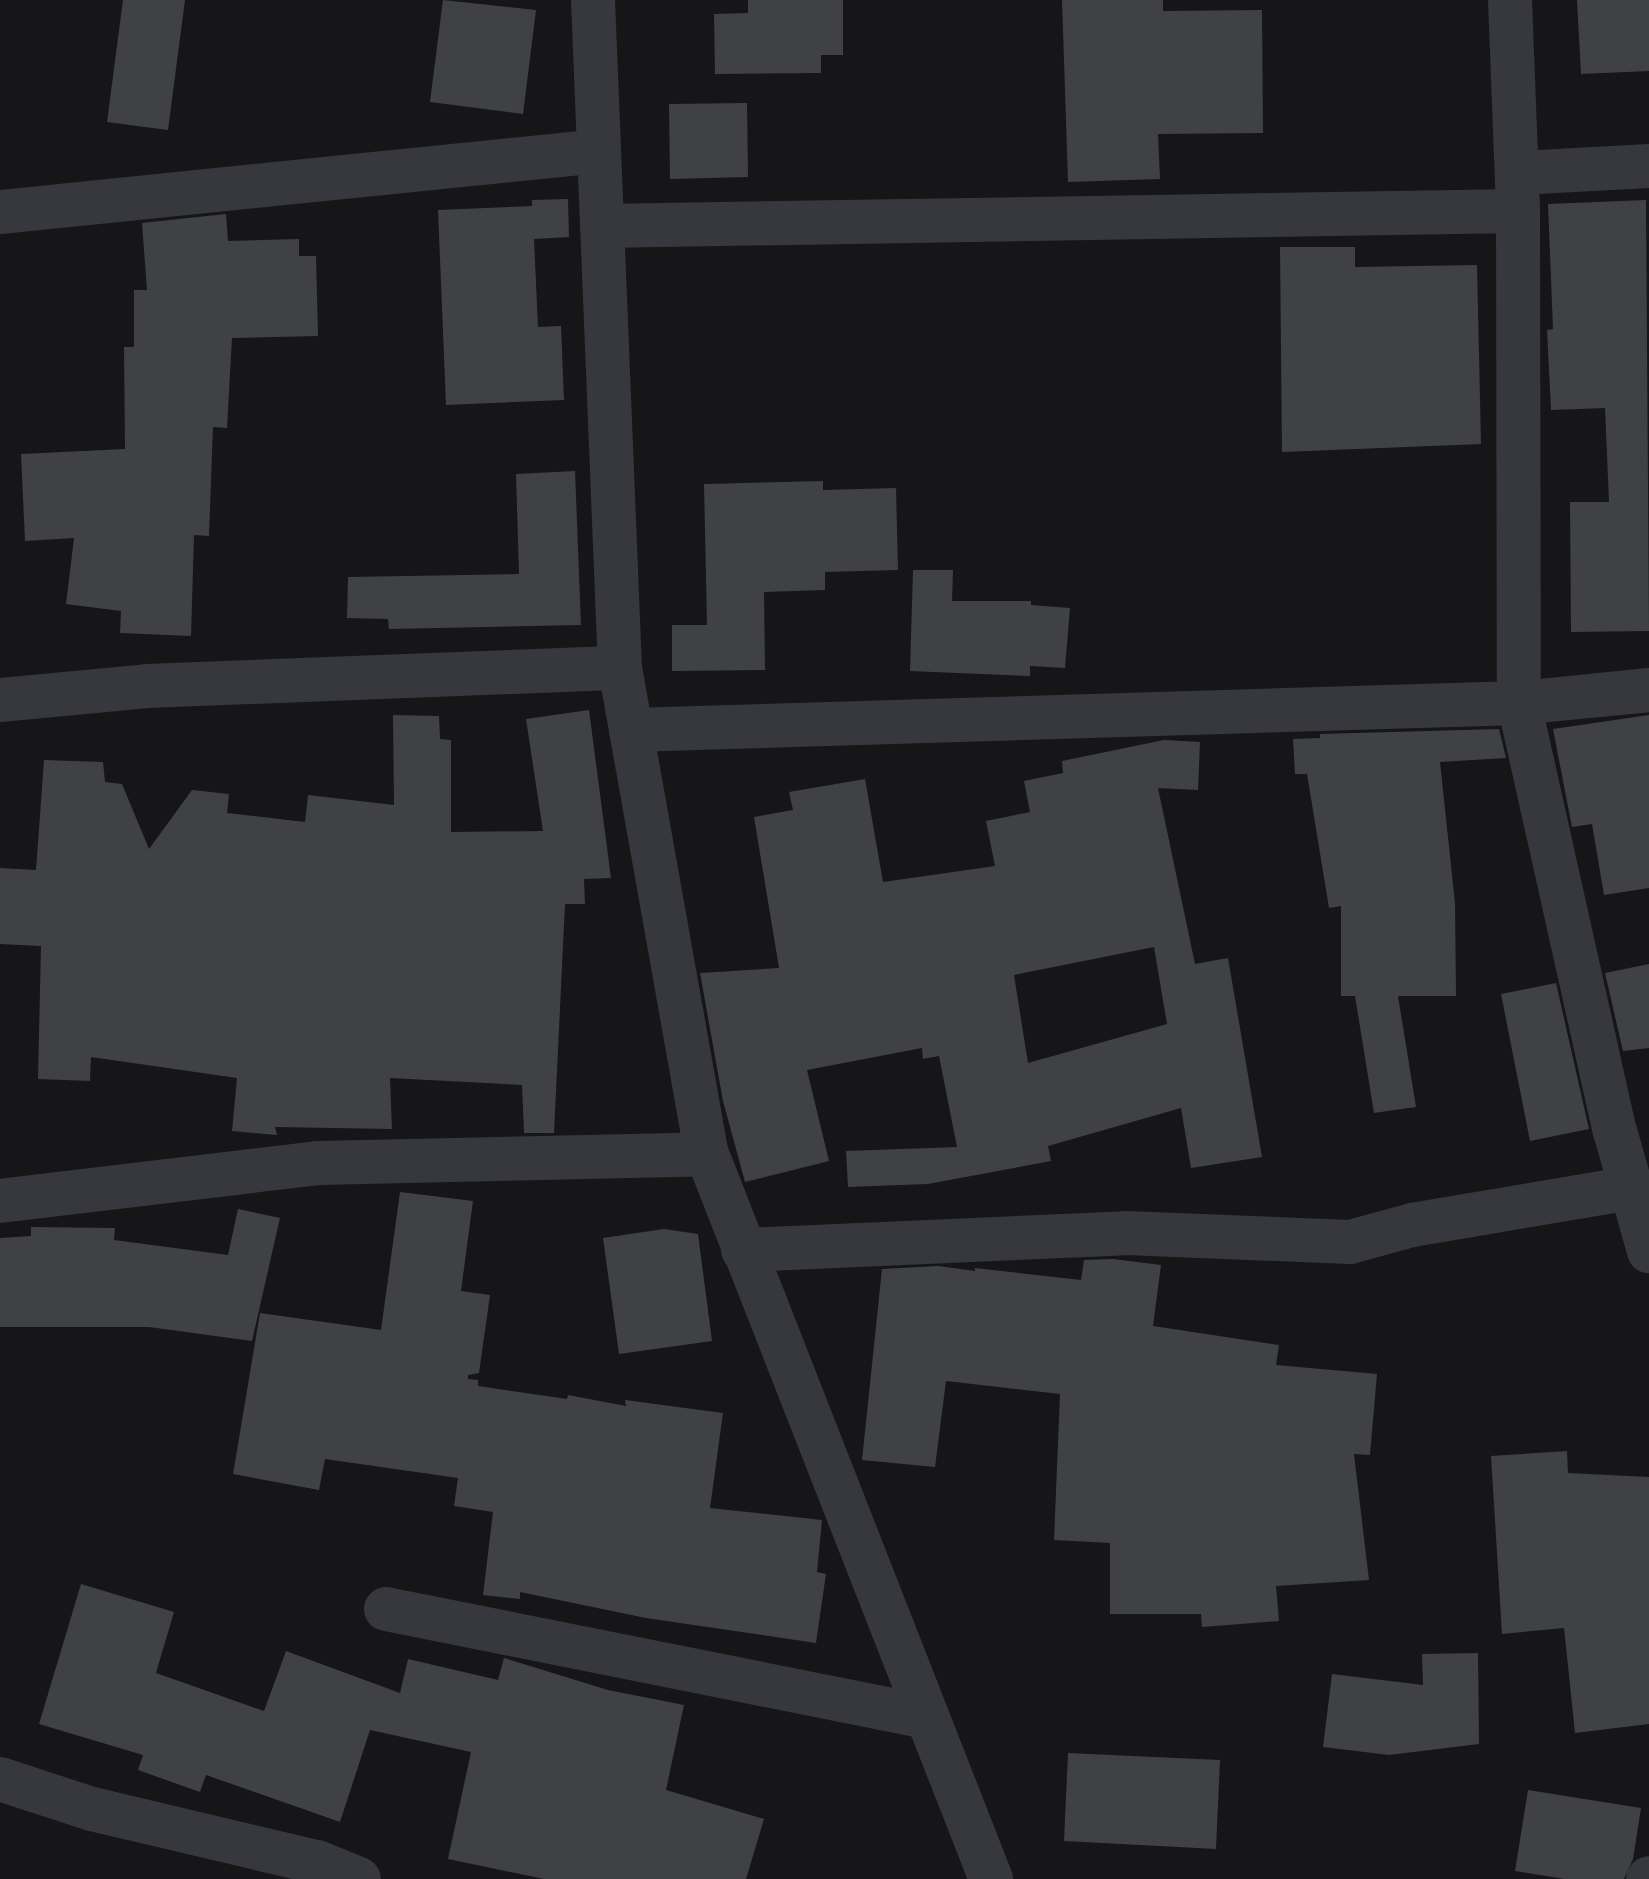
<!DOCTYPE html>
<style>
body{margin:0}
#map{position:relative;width:1649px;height:1879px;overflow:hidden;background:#161618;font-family:Barlow,sans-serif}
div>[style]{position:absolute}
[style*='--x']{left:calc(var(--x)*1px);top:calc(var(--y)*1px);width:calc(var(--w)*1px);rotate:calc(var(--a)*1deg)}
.building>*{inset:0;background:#404145}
.minor>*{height:44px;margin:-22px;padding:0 22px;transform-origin:22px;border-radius:22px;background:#37383d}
span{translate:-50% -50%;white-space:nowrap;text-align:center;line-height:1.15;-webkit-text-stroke:6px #111113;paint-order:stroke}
</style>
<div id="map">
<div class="building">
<div style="clip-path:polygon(123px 0,185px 0,168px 130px,107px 122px)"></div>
<div style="clip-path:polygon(443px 0,536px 10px,523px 114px,430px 102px)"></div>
<div style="clip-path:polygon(748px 0,843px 0,843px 55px,821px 55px,821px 73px,715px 74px,714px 14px,748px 13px)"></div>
<div style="clip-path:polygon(1062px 0,1163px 0,1163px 11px,1262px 10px,1263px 133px,1158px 134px,1160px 179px,1068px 182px)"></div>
<div style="clip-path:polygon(1577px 0,1649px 0,1649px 71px,1581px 74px)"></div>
<div style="clip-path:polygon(747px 103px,748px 177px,670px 179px,669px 104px)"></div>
<div style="clip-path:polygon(568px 199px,569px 237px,534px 239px,538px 327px,561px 326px,564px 400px,446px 405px,438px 210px,532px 206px,532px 200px)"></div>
<div style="clip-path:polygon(1646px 200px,1649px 631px,1571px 632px,1570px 502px,1609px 502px,1605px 408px,1551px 410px,1547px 330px,1553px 329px,1548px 204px)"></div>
<div style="clip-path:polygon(226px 214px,228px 241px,299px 239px,299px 256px,316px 256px,318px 336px,232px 338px,227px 428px,213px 427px,209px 536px,194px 535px,191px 636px,120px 633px,121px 611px,66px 604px,74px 538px,25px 541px,21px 454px,125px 449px,124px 347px,134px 347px,134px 290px,147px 290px,142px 223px)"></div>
<div style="clip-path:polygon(1280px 247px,1355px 247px,1355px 267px,1477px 265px,1481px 444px,1282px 452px)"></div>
<div style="clip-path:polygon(575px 471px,581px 625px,389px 629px,388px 619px,347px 618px,348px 577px,519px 574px,516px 474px)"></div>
<div style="clip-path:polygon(823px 481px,823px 490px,896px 488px,898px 570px,825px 572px,825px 590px,764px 592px,765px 670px,672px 671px,672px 625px,707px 625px,704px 484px)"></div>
<div style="clip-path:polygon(913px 570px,953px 570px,952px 601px,1031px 601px,1031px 605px,1070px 608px,1065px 668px,1030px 666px,1030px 676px,910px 671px)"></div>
<div style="clip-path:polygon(589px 710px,611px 878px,584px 879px,585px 904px,565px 904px,554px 1133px,524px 1133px,522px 1085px,390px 1078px,392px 1129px,275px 1127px,277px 1135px,232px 1131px,237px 1078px,91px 1057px,90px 1081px,38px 1079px,41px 946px,0 944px,0 868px,36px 870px,44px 760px,103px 762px,105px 782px,122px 784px,149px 849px,192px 790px,229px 794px,227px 813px,305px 822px,308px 795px,394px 805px,393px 715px,439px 716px,440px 739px,451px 740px,451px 832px,543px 831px,526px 719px)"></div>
<div style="clip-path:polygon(1649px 715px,1649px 888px,1604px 895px,1592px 824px,1572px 827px,1553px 729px)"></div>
<div style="clip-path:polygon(1499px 729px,1506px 758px,1440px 762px,1455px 903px,1456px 996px,1398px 996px,1416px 1107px,1374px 1113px,1355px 996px,1341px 996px,1341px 906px,1329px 908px,1307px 774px,1295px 774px,1293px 739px,1320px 738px,1320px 734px)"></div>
<div style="clip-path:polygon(evenodd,1164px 740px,1200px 742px,1198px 790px,1158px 788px,1195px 964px,1228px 958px,1262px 1157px,1191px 1168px,1181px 1108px,1048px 1146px,1051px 1161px,928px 1184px,848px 1187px,846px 1151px,957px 1147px,939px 1056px,923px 1059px,922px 1048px,807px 1070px,829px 1161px,745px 1182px,723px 1101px,700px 973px,779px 968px,754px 817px,793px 810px,789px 792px,865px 779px,883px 882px,995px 866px,986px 821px,1030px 812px,1024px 781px,1063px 773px,1062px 761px,1164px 740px,1154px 947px,1167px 1024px,1028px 1063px,1014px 975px,1154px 947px)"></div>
<div style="clip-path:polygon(1649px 964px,1649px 1048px,1623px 1051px,1605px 973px)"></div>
<div style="clip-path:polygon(1556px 983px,1589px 1129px,1530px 1141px,1501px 994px)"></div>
<div style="clip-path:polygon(400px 1192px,473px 1201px,461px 1291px,490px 1295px,479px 1373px,468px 1375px,468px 1379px,478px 1380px,478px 1386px,567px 1399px,568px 1395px,626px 1406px,625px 1400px,723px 1413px,710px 1508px,822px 1520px,817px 1572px,826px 1574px,816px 1643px,646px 1618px,520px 1592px,520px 1599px,483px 1595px,493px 1512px,454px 1506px,458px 1478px,325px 1459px,319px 1490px,233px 1474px,260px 1313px,381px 1330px)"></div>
<div style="clip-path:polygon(238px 1209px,280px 1218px,252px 1341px,149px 1327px,0 1327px,0 1238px,31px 1236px,31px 1227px,115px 1228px,114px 1240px,228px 1255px)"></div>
<div style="clip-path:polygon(664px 1229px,698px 1234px,712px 1341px,619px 1354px,603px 1238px)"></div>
<div style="clip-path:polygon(1113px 1259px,1161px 1265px,1153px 1326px,1279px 1345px,1276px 1365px,1377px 1374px,1370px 1455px,1354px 1454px,1369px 1580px,1276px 1586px,1279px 1621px,1202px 1627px,1201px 1614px,1110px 1614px,1110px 1543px,1054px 1540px,1060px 1394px,946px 1381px,935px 1467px,862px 1460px,882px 1269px,938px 1266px,975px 1271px,975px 1268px,1081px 1280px,1084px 1260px)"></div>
<div style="clip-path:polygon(1567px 1451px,1568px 1473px,1649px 1477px,1649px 1724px,1575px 1733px,1564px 1628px,1502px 1634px,1491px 1456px)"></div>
<div style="clip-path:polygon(81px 1584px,174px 1612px,156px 1673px,264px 1711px,286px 1651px,400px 1693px,408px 1659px,498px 1680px,504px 1658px,608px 1690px,684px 1705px,666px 1790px,764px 1819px,746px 1879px,544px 1879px,448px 1859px,471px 1752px,370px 1730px,340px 1822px,206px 1775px,200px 1792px,138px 1770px,143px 1755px,39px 1724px)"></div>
<div style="clip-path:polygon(1478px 1653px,1479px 1744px,1389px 1755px,1323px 1747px,1332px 1674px,1423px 1685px,1422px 1654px)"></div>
<div style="clip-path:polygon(1068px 1753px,1220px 1760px,1216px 1849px,1064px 1841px)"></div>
<div style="clip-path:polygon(1528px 1790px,1641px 1808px,1633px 1859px,1624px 1879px,1565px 1879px,1515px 1871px)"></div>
</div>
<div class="minor">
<div style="--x:593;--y:0;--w:669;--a:87.69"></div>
<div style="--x:620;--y:668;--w:494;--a:79.9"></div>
<div style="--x:707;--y:1154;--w:779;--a:68.61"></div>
<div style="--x:1510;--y:0;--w:211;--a:87.8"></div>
<div style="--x:1518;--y:211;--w:492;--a:89.9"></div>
<div style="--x:1519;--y:703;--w:439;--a:77.4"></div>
<div style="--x:1615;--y:1131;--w:125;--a:74.2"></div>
<div style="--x:1518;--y:173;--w:131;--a:-3.1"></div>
<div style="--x:0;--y:212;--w:602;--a:-5.81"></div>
<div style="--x:602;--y:226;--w:916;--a:-0.94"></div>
<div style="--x:0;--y:700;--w:148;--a:-5.4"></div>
<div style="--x:147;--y:686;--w:473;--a:-2.2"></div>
<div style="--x:631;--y:730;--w:888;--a:-1.74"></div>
<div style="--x:1519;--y:703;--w:131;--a:-5.7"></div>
<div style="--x:0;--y:1201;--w:320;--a:-6.8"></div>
<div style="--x:318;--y:1163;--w:389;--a:-1.3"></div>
<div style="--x:743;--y:1250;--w:383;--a:-2.5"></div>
<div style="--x:1126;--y:1233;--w:224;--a:2.3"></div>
<div style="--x:1350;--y:1242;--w:64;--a:-15.3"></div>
<div style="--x:1412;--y:1225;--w:222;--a:-9.6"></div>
<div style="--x:386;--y:1609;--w:552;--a:11.29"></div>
<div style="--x:0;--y:1779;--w:97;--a:18.1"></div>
<div style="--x:92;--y:1809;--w:231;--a:13.3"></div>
<div style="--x:317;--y:1862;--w:45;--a:22"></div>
<div style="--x:1648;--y:1879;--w:1;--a:-45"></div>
</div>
</div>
